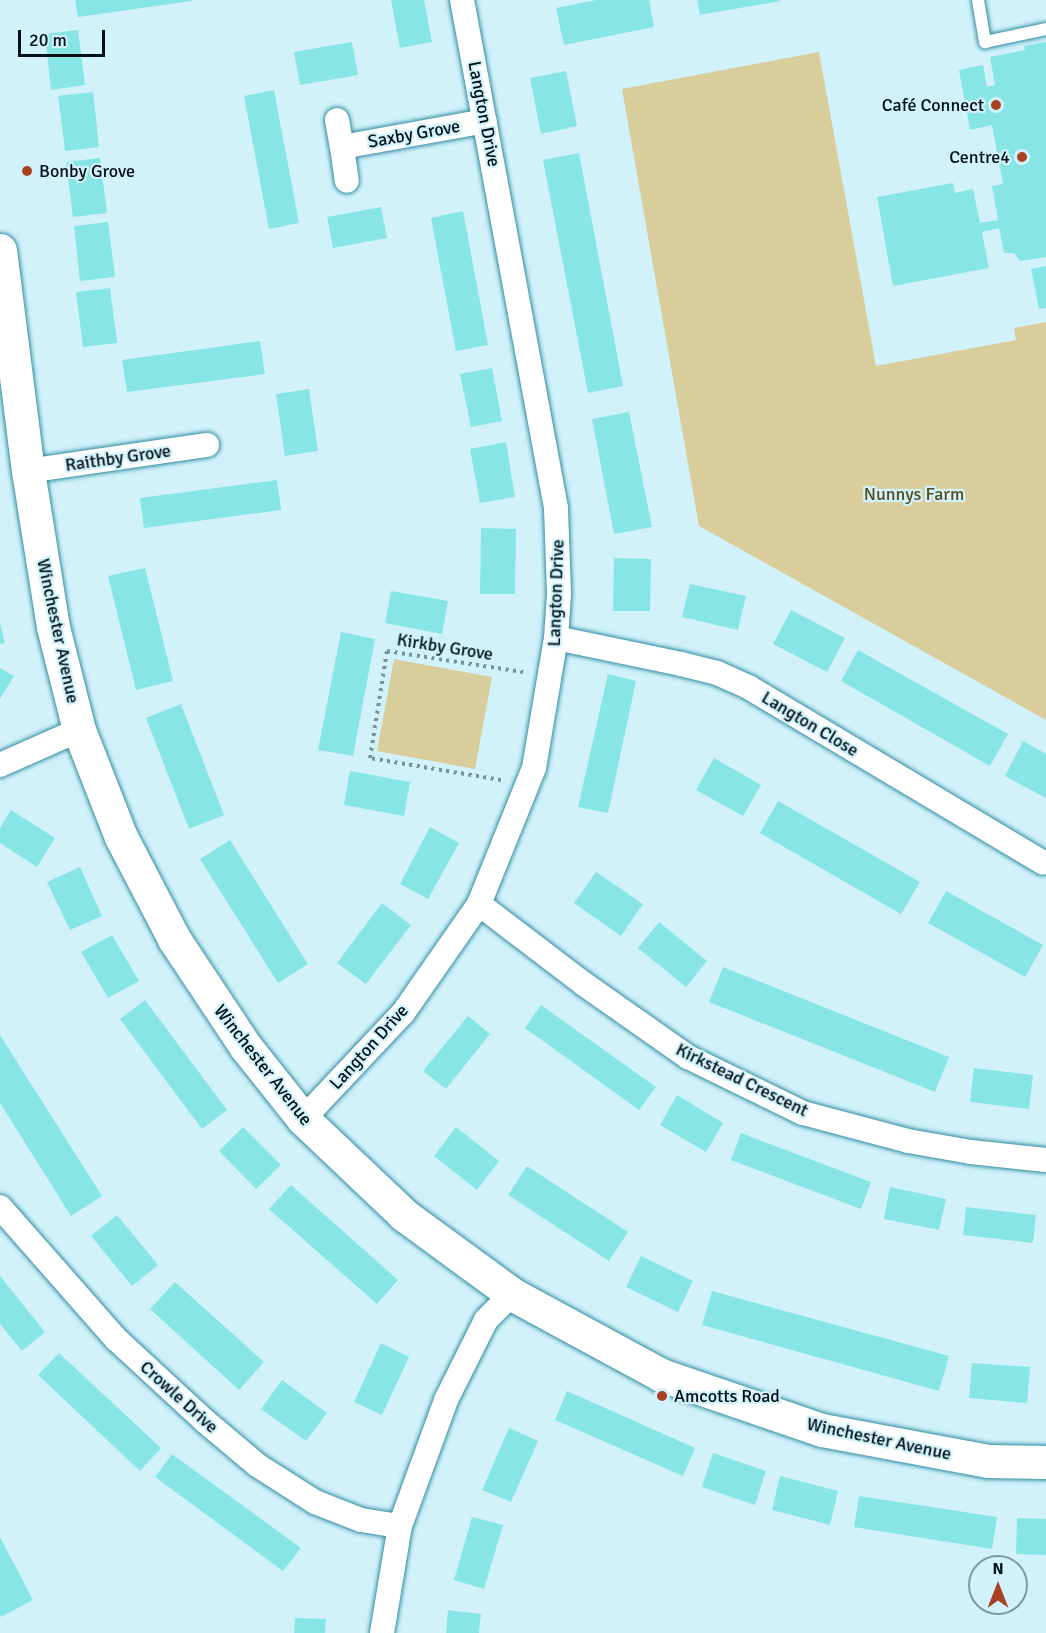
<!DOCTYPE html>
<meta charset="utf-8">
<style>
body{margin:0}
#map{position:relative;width:1046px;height:1633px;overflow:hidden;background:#d1f2fb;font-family:Signika,sans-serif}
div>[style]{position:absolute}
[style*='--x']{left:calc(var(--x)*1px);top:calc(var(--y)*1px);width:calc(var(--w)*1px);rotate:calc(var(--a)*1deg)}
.green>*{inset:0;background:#d9cd9b}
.building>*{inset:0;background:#88e5e6}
.path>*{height:4px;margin-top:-2px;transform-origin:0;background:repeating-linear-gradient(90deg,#789299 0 3px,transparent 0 7.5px)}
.roads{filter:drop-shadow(0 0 2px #328ca2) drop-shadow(0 0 2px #328ca2)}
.lane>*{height:12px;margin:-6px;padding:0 6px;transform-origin:6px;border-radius:6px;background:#fff}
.street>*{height:24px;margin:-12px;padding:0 12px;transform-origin:12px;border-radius:12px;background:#fff}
.secondary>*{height:33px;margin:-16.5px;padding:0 16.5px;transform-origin:16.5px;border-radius:16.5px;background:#fff}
.dots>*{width:16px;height:16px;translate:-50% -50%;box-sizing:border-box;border:3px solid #d1f2fb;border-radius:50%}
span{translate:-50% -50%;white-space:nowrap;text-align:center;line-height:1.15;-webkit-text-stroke:4.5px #d1f2fb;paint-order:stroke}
.poi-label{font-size:18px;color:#001016}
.right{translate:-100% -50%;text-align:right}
.left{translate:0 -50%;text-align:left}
.street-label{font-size:18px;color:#001016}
.park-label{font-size:18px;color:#574c1d}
.north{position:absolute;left:968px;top:1555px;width:60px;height:60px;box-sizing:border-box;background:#d1f2fb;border:2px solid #7d989f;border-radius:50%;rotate:0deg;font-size:16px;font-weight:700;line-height:24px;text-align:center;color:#001016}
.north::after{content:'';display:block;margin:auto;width:21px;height:27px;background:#a84022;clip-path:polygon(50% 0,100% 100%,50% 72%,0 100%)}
.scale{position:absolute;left:18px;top:30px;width:87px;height:27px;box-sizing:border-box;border:3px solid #001016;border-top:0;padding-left:8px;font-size:18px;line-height:21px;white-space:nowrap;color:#001016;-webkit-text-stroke:4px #d1f2fb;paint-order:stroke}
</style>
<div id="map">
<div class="green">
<div style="clip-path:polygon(819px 52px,876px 366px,1016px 340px,1014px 328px,1046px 322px,1046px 720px,699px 526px,622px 89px)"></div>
<div style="clip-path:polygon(394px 659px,492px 677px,475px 769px,377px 751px)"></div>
</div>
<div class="building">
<div style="clip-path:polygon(75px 0,191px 0,191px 1px,78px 17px)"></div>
<div style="clip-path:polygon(391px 0,424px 0,432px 42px,400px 48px)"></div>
<div style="clip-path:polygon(596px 0,649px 0,654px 27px,564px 45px,556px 8px)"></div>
<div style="clip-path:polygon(697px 0,779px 0,780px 1px,700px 15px)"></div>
<div style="clip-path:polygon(78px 30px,85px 85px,51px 90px,45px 34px)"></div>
<div style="clip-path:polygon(352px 42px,358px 75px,300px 85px,294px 52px)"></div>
<div style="clip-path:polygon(1046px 42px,1046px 257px,1020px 261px,1014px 253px,1004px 253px,999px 228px,982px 232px,989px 268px,893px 286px,877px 197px,953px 183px,955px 193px,973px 189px,980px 223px,998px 220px,992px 186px,1003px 184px,992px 125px,970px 130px,959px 70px,983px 65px,987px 87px,995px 85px,990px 57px,1025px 50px,1024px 46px)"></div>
<div style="clip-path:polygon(566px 71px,577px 126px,541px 134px,530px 78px)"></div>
<div style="clip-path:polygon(274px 90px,299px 223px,269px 229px,244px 96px)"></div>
<div style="clip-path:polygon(93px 92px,99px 147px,65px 151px,58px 96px)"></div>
<div style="clip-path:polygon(579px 153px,623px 386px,588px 393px,543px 160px)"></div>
<div style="clip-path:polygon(100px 158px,107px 213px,73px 217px,66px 162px)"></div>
<div style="clip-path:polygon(381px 207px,387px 238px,333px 248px,327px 217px)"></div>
<div style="clip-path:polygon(463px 211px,488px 345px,456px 351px,431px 218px)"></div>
<div style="clip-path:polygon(108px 222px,115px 277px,80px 281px,74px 226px)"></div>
<div style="clip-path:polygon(1046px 266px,1046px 308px,1039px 309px,1031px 269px)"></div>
<div style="clip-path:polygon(110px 288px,117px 343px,83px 347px,76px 292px)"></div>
<div style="clip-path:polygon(260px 341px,265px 374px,127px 392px,122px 360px)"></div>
<div style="clip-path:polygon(492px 368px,502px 421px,471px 427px,460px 374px)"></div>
<div style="clip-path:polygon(309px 389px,318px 451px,285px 456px,276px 394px)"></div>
<div style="clip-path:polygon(629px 412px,652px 527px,614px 534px,592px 419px)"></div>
<div style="clip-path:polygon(506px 442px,515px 497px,480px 503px,470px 449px)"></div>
<div style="clip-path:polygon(277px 480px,281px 510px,144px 528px,140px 498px)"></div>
<div style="clip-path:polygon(481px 528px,516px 529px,515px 594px,480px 594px)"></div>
<div style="clip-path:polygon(614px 558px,651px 559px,650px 611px,613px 611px)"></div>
<div style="clip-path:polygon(145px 568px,173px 681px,136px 690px,108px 576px)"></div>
<div style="clip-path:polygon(690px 584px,746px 596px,738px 630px,682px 617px)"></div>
<div style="clip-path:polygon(391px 591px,448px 601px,442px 634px,385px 623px)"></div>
<div style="clip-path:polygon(791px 610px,845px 638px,827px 672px,773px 644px)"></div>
<div style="clip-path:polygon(0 623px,5px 643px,0 644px)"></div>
<div style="clip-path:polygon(341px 632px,375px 639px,353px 756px,318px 750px)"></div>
<div style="clip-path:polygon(858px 650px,1008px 734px,990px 766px,841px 681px)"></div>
<div style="clip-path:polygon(0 668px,14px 676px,0 699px)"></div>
<div style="clip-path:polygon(608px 674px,636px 681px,608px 813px,578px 807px)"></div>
<div style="clip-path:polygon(181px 704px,224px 815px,189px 829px,146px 718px)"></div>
<div style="clip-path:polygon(1023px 741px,1046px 754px,1046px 798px,1005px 776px)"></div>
<div style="clip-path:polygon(714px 758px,761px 785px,743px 816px,696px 790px)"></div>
<div style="clip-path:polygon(350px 771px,410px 782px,404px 816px,344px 805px)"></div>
<div style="clip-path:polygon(778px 801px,920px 882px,901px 914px,760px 833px)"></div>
<div style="clip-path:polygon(11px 810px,55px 838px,37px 867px,0 843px,0 828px)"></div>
<div style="clip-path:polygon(430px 827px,459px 843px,428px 899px,400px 884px)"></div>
<div style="clip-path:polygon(230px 840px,308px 964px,278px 983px,200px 859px)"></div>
<div style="clip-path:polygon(80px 867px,102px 916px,70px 930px,47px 882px)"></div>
<div style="clip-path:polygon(596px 872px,643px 904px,621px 936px,574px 903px)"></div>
<div style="clip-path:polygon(946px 891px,1043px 945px,1025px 977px,928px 923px)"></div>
<div style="clip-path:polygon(382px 903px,411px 925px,366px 984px,337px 963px)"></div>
<div style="clip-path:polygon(659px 922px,707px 961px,686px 987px,638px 948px)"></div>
<div style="clip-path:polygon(112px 935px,139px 981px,108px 998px,81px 952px)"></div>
<div style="clip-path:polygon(723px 967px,949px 1057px,935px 1092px,709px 1002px)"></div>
<div style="clip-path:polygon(145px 1000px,227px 1110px,202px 1129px,120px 1019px)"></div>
<div style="clip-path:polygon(541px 1005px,656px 1087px,639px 1110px,525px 1028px)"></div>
<div style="clip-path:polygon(468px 1016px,490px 1034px,446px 1089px,423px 1071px)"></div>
<div style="clip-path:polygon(0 1035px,102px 1196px,71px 1216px,0 1103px)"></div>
<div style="clip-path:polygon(974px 1068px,1033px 1075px,1029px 1109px,970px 1102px)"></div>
<div style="clip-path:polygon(677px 1095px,723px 1123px,706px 1152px,660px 1125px)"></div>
<div style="clip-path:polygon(243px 1127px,281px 1165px,256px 1189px,219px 1151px)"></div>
<div style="clip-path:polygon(456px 1127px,499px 1161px,477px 1190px,434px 1156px)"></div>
<div style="clip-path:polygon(741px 1133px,871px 1182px,861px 1209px,731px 1160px)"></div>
<div style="clip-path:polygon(527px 1166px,628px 1232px,609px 1261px,508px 1195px)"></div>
<div style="clip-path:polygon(291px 1185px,398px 1280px,377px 1304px,269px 1209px)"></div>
<div style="clip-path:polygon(890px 1187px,946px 1199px,939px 1230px,884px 1219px)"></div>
<div style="clip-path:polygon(966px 1207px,1036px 1215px,1033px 1243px,963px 1235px)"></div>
<div style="clip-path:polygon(117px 1215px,158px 1265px,132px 1286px,91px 1236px)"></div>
<div style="clip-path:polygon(641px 1256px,693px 1281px,678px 1312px,626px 1287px)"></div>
<div style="clip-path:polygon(0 1276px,45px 1332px,22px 1351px,0 1324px)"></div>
<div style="clip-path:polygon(175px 1282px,264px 1362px,239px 1390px,150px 1309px)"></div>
<div style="clip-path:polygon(712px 1291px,949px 1356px,939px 1391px,702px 1325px)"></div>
<div style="clip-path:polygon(381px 1343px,409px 1357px,382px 1415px,354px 1402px)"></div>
<div style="clip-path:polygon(59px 1353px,161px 1448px,140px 1471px,38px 1375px)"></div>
<div style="clip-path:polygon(972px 1363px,1030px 1367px,1027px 1403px,969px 1398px)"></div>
<div style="clip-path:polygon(282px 1380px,327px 1413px,306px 1441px,261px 1409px)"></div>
<div style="clip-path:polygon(567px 1391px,695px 1448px,683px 1476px,555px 1420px)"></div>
<div style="clip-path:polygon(509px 1428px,538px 1441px,511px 1502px,482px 1490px)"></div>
<div style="clip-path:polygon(713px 1453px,766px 1471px,755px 1505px,702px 1487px)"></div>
<div style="clip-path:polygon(172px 1454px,301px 1548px,283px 1571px,155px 1477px)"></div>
<div style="clip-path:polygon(780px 1476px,838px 1491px,830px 1525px,772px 1510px)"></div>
<div style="clip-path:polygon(859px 1496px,997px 1517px,992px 1549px,854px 1527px)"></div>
<div style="clip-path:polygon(472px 1517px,503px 1525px,484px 1589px,454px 1580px)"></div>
<div style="clip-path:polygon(1017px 1518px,1046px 1519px,1046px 1555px,1016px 1554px)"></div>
<div style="clip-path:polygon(0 1537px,33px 1600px,1px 1617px,0 1615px)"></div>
<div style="clip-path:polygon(448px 1610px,481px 1614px,479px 1633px,446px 1633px)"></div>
<div style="clip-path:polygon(295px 1618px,326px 1619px,325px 1633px,294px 1633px)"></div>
</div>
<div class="path">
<div style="--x:501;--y:780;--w:133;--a:-170.5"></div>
<div style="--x:370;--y:758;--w:108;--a:-81"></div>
<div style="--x:387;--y:651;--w:138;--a:8.8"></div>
</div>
<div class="roads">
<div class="lane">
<div style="--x:978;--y:0;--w:43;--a:80.5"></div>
<div style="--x:985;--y:42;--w:62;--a:-12"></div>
</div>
<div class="street">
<div style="--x:337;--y:120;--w:27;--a:80"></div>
<div style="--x:342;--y:147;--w:145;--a:-10.3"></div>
<div style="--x:342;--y:147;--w:34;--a:82"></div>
<div style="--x:28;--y:471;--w:181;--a:-8.3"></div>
<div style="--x:556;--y:638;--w:128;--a:11.7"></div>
<div style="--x:681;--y:664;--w:37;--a:14"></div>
<div style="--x:717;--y:673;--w:36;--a:24"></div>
<div style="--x:750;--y:688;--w:341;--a:30.8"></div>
<div style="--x:0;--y:765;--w:86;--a:-23.9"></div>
<div style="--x:479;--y:904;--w:132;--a:37.3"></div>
<div style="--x:584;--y:984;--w:127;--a:35.1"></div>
<div style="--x:688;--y:1057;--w:128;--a:26"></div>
<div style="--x:803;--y:1113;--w:109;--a:14.9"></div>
<div style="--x:908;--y:1141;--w:64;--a:9.9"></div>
<div style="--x:971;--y:1152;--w:75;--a:6.1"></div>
<div style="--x:303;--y:1119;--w:146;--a:-46.7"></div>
<div style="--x:403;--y:1013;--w:133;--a:-55.1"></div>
<div style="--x:479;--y:904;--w:147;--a:-68"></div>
<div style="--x:534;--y:768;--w:132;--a:-80.4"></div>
<div style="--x:556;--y:638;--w:44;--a:-86.1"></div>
<div style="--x:559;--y:594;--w:86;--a:-92"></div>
<div style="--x:556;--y:508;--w:517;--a:-100.48"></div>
<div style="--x:0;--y:1207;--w:176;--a:48.7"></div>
<div style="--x:116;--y:1339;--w:122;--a:42.7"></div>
<div style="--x:206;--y:1422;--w:67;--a:40.1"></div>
<div style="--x:257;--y:1465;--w:69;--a:32.5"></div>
<div style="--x:315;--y:1502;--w:49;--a:21.4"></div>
<div style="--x:361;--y:1520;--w:39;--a:9"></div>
<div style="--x:382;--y:1633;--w:109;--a:-80.5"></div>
<div style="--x:400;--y:1526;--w:134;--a:-69.9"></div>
<div style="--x:446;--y:1400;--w:89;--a:-63.4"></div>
<div style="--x:486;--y:1320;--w:37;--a:-45"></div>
</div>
<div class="secondary">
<div style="--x:0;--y:250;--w:223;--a:82.8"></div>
<div style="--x:28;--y:471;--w:158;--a:80.9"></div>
<div style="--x:53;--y:627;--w:106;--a:75.8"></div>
<div style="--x:79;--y:730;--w:115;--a:68.6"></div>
<div style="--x:121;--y:837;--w:115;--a:62.5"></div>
<div style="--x:174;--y:939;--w:128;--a:56.4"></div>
<div style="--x:245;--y:1046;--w:93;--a:51.5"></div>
<div style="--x:303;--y:1119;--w:139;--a:43.5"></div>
<div style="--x:404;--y:1215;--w:134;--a:36.2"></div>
<div style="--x:512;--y:1294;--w:170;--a:28.5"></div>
<div style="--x:661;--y:1375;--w:170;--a:18.9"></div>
<div style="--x:822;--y:1430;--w:169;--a:10.6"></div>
<div style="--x:988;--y:1461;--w:58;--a:1"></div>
</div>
</div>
<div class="dots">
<div style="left:996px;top:105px;background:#a84022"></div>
<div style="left:1022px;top:157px;background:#a84022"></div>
<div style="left:27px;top:171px;background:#a84022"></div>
<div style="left:662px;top:1396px;background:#a84022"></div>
</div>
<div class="poi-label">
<span class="right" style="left:984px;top:105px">Café Connect</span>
<span class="right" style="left:1010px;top:157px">Centre4</span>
<span class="left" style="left:39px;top:171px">Bonby Grove</span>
<span class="left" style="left:674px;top:1396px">Amcotts Road</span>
</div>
<div class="street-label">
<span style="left:484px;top:114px;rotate:79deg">Langton Drive</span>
<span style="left:414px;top:134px;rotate:-10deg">Saxby Grove</span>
<span style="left:118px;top:458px;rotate:-8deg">Raithby Grove</span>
<span style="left:556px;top:593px;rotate:-88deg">Langton Drive</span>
<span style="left:58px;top:631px;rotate:78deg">Winchester Avenue</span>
<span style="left:445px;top:647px;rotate:9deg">Kirkby Grove</span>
<span style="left:810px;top:724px;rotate:31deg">Langton Close</span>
<span style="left:369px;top:1047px;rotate:-48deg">Langton Drive</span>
<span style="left:263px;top:1065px;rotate:52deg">Winchester Avenue</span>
<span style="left:742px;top:1080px;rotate:26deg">Kirkstead Crescent</span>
<span style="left:179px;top:1397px;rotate:42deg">Crowle Drive</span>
<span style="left:879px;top:1439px;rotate:12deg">Winchester Avenue</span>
</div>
<div class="park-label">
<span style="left:914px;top:494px">Nunnys Farm</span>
</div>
<div class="north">N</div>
<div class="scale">20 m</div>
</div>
